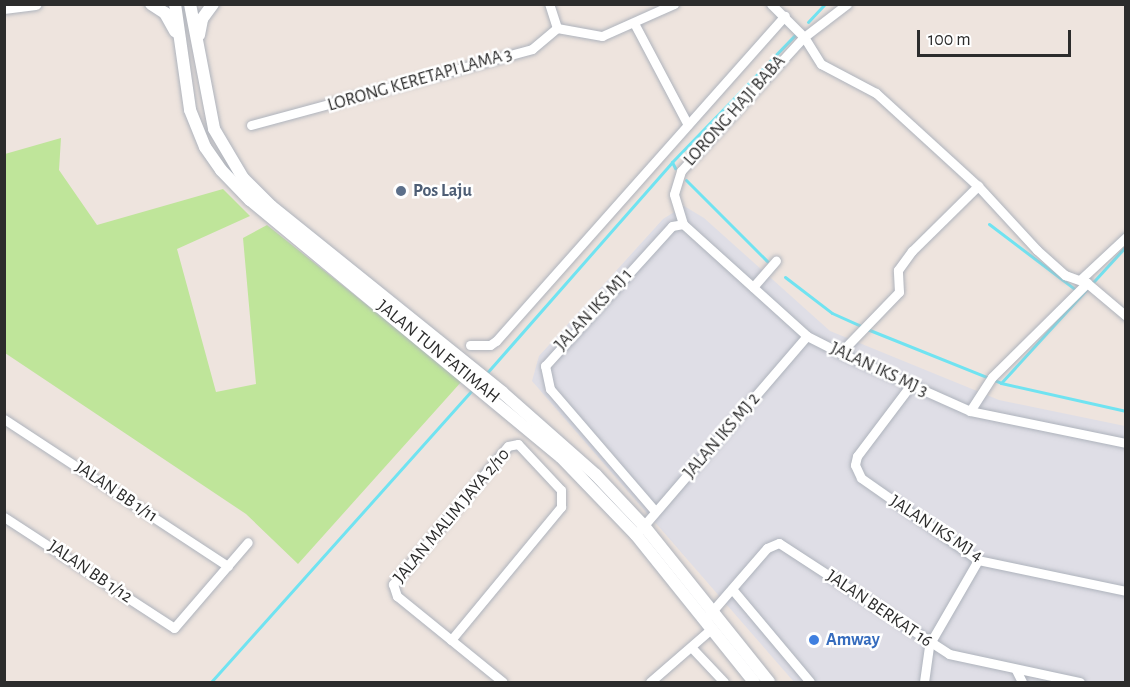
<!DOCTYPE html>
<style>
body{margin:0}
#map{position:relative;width:1130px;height:687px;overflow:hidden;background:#eee4de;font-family:"Alegreya Sans",sans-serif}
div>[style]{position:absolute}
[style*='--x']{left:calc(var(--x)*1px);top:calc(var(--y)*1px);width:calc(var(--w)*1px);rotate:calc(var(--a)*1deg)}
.industrial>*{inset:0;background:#dfdee6}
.green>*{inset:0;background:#bfe59a}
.stream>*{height:3px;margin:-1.5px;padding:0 1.5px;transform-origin:1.5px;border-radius:1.5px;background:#70e3f1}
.roads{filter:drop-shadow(0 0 2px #aeb3bc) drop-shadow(0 0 2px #aeb3bc)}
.street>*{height:9px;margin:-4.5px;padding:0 4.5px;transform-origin:4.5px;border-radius:4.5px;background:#fff}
.secondary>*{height:12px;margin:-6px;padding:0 6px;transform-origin:6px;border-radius:6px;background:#fff}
.dots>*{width:16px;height:16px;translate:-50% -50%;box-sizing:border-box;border:3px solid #fff;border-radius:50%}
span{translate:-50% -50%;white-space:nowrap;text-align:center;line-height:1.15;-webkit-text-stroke:5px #fff;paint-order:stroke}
.street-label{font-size:18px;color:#2c2c2c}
.service-label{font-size:18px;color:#4e5e75;font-weight:700}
.left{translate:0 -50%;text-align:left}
.shop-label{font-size:18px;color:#366cbe;font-weight:700}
.frame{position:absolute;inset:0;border:6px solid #2c2c2c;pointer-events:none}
.scale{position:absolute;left:917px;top:30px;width:154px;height:27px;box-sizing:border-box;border:3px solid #2c2c2c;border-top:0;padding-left:8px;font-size:18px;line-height:21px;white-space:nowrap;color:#2c2c2c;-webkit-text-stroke:4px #fff;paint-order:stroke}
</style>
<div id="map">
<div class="industrial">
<div style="clip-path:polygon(684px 206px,704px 218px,830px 331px,999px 400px,1125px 426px,1125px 682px,794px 682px,532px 381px,539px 356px,663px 219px)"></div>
</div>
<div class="green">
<div style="clip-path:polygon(61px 138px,59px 170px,97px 225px,223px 189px,250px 216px,177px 249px,216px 392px,256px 384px,243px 238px,267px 225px,462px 381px,298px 564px,246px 514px,5px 353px,5px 154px)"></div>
</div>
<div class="stream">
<div style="--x:808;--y:22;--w:25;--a:-47"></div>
<div style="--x:672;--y:162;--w:7;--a:63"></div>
<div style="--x:686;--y:180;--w:115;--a:45"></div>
<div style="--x:989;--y:224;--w:109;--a:37.2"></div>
<div style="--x:785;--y:277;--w:59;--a:37.5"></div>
<div style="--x:832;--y:313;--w:32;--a:24"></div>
<div style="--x:867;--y:329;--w:144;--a:21.9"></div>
<div style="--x:1001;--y:383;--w:128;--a:12.6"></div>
<div style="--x:485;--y:375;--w:283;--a:-48.7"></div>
<div style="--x:672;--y:162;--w:177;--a:-45.9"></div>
<div style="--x:1001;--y:383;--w:185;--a:-47.6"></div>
<div style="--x:211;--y:682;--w:393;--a:-48.2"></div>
</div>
<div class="roads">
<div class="street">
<div style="--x:771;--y:4;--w:47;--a:45"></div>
<div style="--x:804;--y:37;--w:32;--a:58"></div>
<div style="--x:821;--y:64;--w:62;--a:27.8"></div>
<div style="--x:876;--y:93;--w:138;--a:42.4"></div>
<div style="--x:978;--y:186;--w:87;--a:47.3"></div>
<div style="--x:1037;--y:250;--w:38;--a:42"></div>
<div style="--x:1065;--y:275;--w:23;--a:20"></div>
<div style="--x:1087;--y:283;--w:51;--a:40.2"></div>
<div style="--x:634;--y:23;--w:115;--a:62.1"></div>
<div style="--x:557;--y:28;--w:46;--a:10.1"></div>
<div style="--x:602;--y:36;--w:79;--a:-24"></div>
<div style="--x:251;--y:125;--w:291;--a:-15.1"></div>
<div style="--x:532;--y:49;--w:33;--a:-40"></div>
<div style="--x:557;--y:28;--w:25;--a:-108"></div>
<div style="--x:683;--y:224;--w:31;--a:-107"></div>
<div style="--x:674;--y:194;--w:24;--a:-73"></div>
<div style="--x:681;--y:171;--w:182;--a:-47.5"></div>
<div style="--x:804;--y:37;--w:54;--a:-37.5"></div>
<div style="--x:1081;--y:279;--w:62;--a:-43"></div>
<div style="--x:753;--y:287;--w:35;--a:-49"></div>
<div style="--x:470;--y:345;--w:20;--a:0"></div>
<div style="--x:490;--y:345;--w:7;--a:-34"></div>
<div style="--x:496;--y:341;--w:435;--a:-48.4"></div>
<div style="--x:840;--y:353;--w:85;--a:-46"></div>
<div style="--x:899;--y:292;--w:22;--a:-93"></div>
<div style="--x:898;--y:270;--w:24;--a:-54"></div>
<div style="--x:912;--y:251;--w:93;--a:-44.6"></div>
<div style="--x:910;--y:386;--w:88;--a:127.1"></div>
<div style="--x:857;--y:456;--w:9;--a:103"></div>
<div style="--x:855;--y:465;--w:14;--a:65"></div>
<div style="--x:861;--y:478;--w:143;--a:35"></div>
<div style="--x:978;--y:560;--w:151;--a:11.8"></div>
<div style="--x:970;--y:411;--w:40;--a:-57.1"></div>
<div style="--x:992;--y:377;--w:134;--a:-44.7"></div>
<div style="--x:4;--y:419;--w:268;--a:33.3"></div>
<div style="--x:655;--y:511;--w:161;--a:-130.7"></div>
<div style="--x:550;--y:389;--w:24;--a:-102"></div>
<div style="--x:545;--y:366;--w:189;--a:-47.8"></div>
<div style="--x:672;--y:226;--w:11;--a:-10"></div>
<div style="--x:683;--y:224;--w:167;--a:42.1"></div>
<div style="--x:807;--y:336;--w:37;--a:27"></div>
<div style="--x:840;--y:353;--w:142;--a:24"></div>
<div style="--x:970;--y:411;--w:159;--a:11.6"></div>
<div style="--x:4;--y:517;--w:203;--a:33.1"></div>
<div style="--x:174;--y:628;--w:113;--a:-49.3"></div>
<div style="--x:640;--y:530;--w:256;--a:-49.3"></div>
<div style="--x:732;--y:589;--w:121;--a:50"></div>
<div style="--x:708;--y:616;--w:90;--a:-49.1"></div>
<div style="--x:767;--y:548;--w:13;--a:-23"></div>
<div style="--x:779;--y:543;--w:203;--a:33.1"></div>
<div style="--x:949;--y:654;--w:134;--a:12.1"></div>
<div style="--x:451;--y:640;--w:173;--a:-50.4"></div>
<div style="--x:561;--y:507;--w:17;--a:-90"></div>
<div style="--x:561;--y:490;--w:63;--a:-133.1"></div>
<div style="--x:518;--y:444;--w:10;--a:169"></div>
<div style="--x:508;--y:446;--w:180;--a:129.8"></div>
<div style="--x:393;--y:584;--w:13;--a:72"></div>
<div style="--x:397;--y:596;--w:136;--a:39.1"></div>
<div style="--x:691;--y:647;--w:48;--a:46.7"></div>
<div style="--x:1016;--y:670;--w:13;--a:63"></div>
<div style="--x:650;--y:682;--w:81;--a:-41"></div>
<div style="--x:924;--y:682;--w:37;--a:-82"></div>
<div style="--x:929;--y:645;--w:98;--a:-60"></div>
</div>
<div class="secondary">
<div style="--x:151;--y:4;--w:17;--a:33"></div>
<div style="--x:165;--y:13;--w:21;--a:61"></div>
<div style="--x:175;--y:4;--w:107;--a:81.9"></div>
<div style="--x:190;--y:110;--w:40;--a:68"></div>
<div style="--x:205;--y:147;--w:28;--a:55"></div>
<div style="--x:221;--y:170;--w:42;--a:46"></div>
<div style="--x:250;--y:200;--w:403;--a:39.6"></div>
<div style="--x:561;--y:457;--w:108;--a:46.1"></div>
<div style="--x:636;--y:535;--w:189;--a:51.2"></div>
<div style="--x:190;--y:4;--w:127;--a:79.1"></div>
<div style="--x:214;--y:129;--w:57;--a:59.4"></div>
<div style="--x:243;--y:178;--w:40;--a:45"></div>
<div style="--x:271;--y:206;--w:297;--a:38.8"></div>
<div style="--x:502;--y:392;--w:125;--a:41.4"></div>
<div style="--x:596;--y:475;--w:70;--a:46.7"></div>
<div style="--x:644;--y:526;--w:200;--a:51.3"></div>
<div style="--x:4;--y:8;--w:32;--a:-7"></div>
<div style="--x:199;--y:35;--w:16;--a:-79"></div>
<div style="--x:202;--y:19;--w:19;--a:-54"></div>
</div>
</div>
<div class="dots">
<div style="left:401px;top:191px;background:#5c6f8a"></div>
<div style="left:814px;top:640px;background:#3f7fe0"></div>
</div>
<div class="street-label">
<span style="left:420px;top:80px;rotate:-16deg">LORONG KERETAPI LAMA 3</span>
<span style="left:735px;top:111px;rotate:-48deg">LORONG HAJI BABA</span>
<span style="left:594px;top:310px;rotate:-47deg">JALAN IKS MJ 1</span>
<span style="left:438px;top:352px;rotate:39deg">JALAN TUN FATIMAH</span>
<span style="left:879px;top:370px;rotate:25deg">JALAN IKS MJ 3</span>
<span style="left:722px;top:436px;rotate:-49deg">JALAN IKS MJ 2</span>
<span style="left:116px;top:492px;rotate:34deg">JALAN BB 1/11</span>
<span style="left:452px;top:516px;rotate:-50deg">JALAN MALIM JAYA 2/10</span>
<span style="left:936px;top:529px;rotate:33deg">JALAN IKS MJ 4</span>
<span style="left:90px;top:572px;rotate:34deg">JALAN BB 1/12</span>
<span style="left:879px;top:609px;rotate:34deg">JALAN BERKAT 16</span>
</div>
<div class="service-label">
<span class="left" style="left:413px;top:191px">Pos Laju</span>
</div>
<div class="shop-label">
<span class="left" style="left:826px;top:640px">Amway</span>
</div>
<div class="frame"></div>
<div class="scale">100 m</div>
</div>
